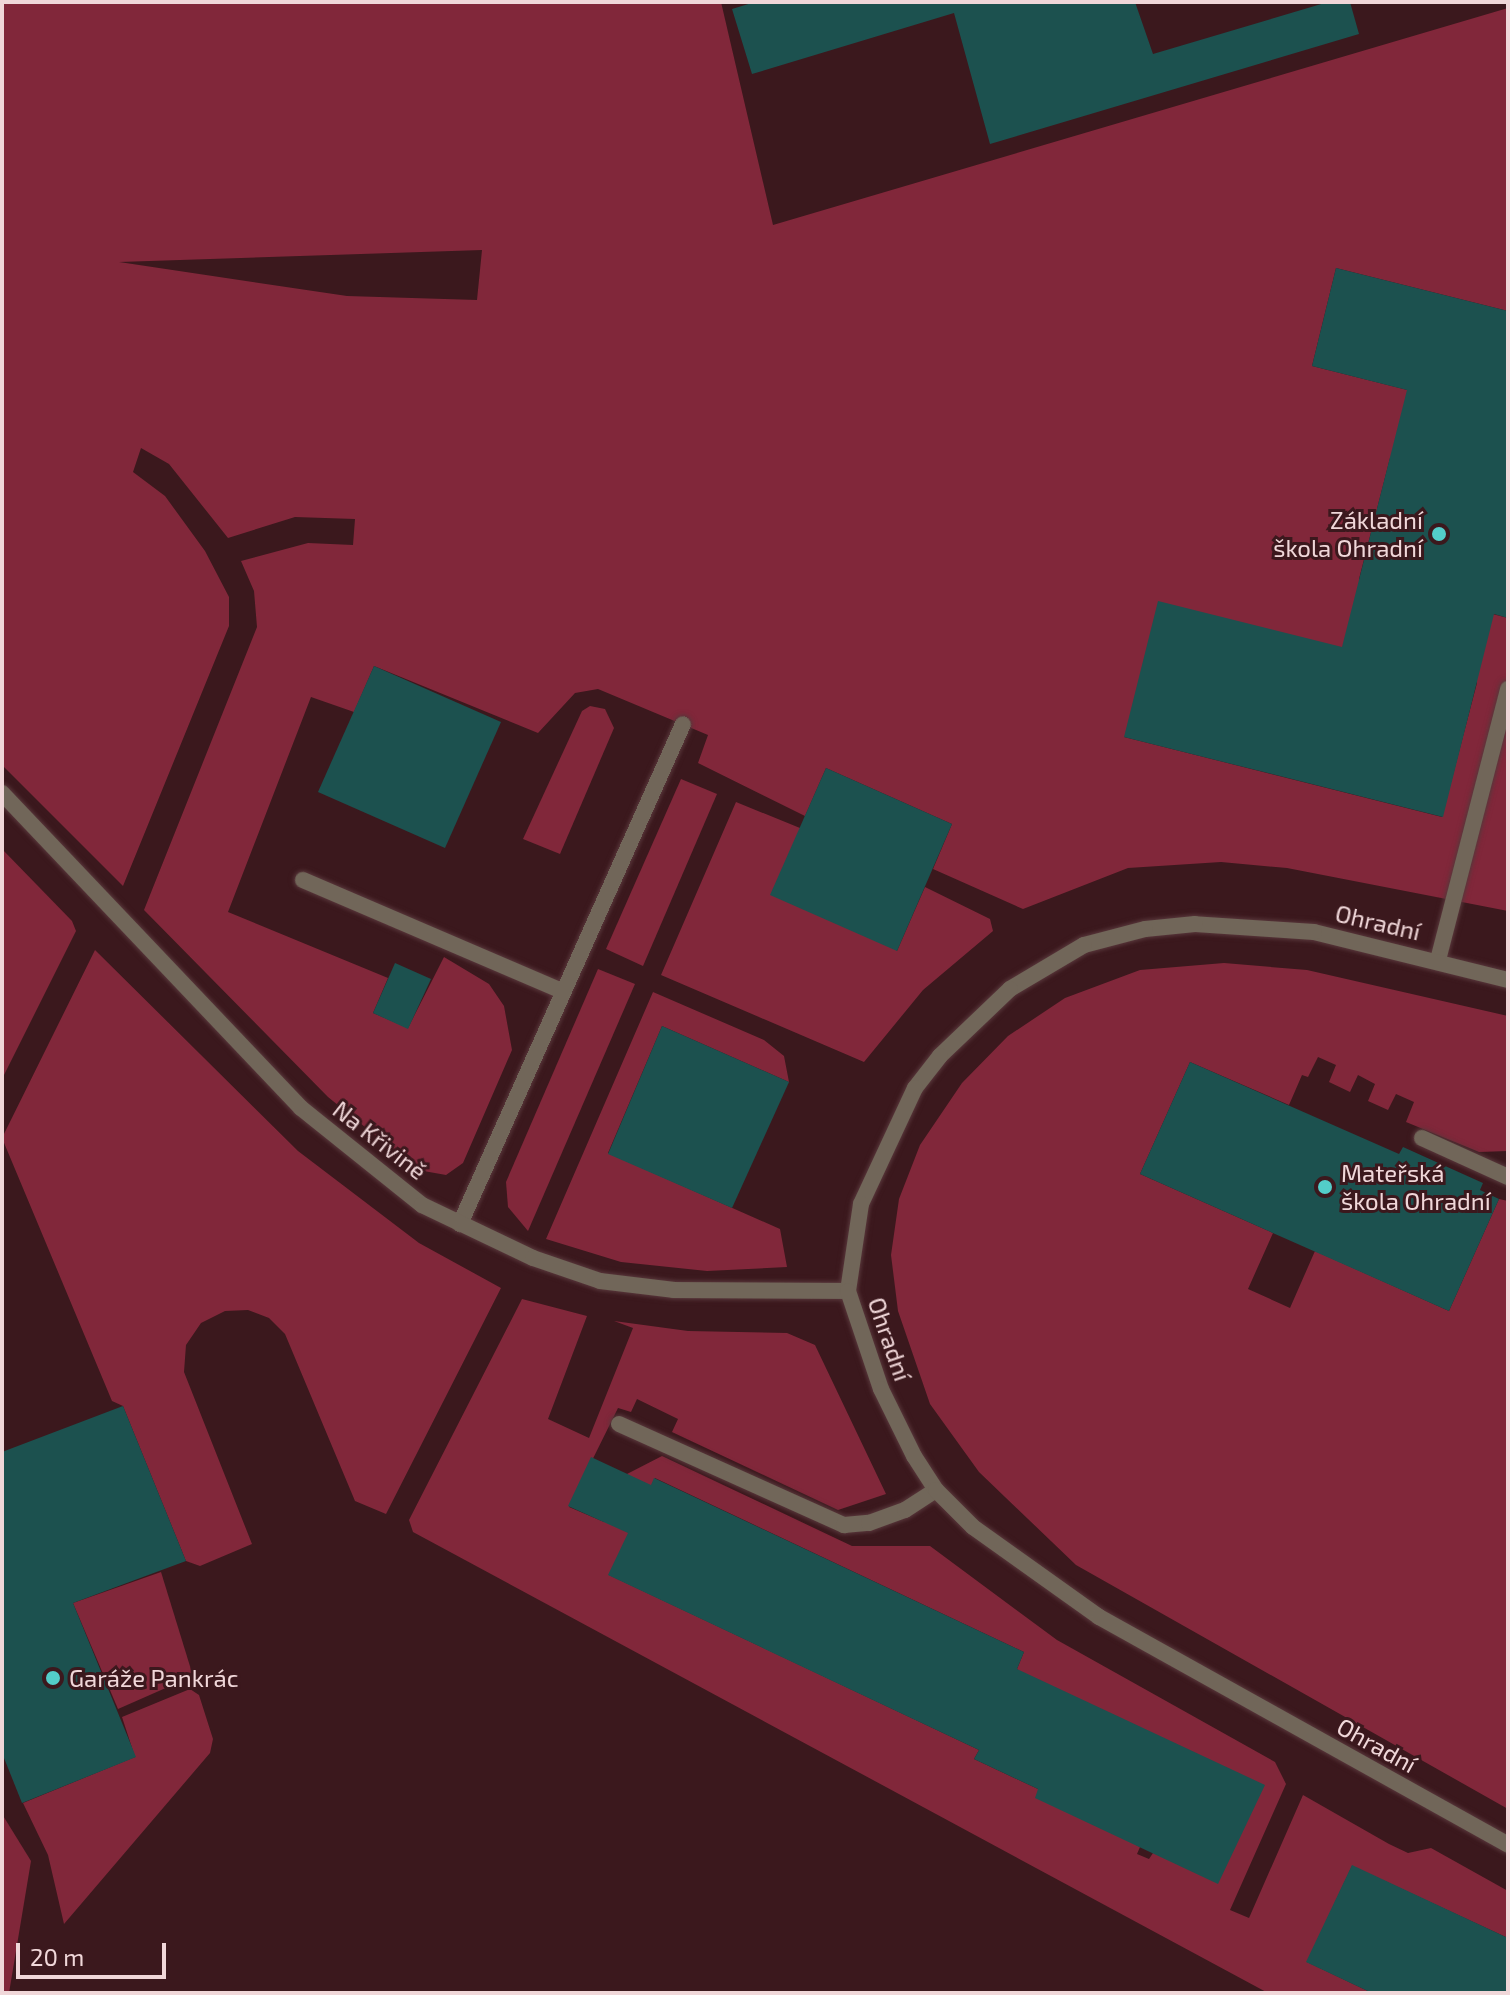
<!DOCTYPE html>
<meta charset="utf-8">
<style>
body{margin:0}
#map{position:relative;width:1510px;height:1995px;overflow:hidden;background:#3b181d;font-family:"Exo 2",sans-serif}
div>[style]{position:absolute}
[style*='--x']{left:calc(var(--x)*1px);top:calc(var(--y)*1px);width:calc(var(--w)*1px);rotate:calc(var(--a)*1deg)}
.green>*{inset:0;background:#81273a}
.building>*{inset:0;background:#1c514f}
.roads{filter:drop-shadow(0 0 2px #58373b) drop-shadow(0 0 2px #58373b)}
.service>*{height:16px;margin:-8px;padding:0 8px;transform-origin:8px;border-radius:8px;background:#716659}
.minor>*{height:16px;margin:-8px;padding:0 8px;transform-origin:8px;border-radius:8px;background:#716659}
.dots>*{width:22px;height:22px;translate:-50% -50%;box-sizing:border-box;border:4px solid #3b181d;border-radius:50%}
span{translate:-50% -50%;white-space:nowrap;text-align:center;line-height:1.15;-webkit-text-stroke:6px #3b181d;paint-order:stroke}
.poi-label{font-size:24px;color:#f0d7d9}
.right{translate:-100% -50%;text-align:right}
.left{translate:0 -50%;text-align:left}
.street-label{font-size:24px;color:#f0d7d9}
.frame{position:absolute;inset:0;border:4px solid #f0d7d9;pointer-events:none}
.scale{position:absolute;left:16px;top:1943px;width:150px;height:36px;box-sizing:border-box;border:4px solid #f0d7d9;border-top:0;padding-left:10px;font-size:24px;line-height:28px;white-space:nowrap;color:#f0d7d9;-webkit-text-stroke:6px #3b181d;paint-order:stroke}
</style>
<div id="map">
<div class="green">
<div style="clip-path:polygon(evenodd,2px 2px,721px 2px,773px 225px,1508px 8px,1508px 311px,1336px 268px,1312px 366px,1455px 402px,1390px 458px,1359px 579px,1390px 660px,1124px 737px,1442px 817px,1477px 683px,1438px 600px,1508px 618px,1508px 911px,1287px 868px,1221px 862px,1128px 868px,1023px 909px,933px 869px,952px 824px,826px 768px,805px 816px,698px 763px,708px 735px,598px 689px,575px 693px,538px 733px,374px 666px,354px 712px,311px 697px,228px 912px,388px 978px,373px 1013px,408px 1028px,444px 957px,489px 984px,504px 1006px,512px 1050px,463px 1163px,446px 1175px,418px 1170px,328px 1097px,144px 910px,257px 627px,254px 591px,241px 561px,308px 543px,353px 545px,355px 519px,295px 517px,228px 538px,169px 464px,141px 448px,133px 472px,165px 496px,205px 551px,229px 597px,229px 626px,123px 886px,2px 765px,2px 2px,482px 250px,477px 300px,347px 296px,119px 262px,482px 250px)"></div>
<div style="clip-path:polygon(590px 706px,605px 709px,614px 728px,560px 854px,523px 839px,582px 711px)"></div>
<div style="clip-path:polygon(681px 779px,717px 794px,643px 966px,606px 949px)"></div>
<div style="clip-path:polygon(736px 802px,800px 828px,897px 951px,925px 887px,990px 919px,993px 931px,923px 990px,864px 1062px,661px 975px)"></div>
<div style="clip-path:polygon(2px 849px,72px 921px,76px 931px,2px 1079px)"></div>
<div style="clip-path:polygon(95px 950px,298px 1151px,419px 1243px,501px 1288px,386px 1514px,355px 1501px,285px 1334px,269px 1318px,248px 1310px,225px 1311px,201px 1323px,186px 1345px,184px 1372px,252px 1544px,200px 1566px,186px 1561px,123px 1406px,112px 1401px,2px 1138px)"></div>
<div style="clip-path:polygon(1224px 963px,1307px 970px,1508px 1016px,1508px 1151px,1479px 1152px,1406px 1122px,1414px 1102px,1396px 1094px,1388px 1110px,1368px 1101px,1375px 1084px,1358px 1075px,1350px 1092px,1329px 1082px,1336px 1065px,1318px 1057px,1308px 1077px,1302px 1075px,1289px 1105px,1190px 1062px,1140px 1174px,1273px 1233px,1248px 1289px,1290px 1308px,1315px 1251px,1449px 1311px,1499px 1199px,1508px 1201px,1508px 1809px,1076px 1565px,979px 1472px,930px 1404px,898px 1311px,891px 1255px,899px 1199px,920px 1145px,962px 1083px,1008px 1036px,1065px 998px,1140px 970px)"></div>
<div style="clip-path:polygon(598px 969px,635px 984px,528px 1231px,508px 1207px,506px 1182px)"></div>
<div style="clip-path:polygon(653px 992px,764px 1040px,784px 1056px,789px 1082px,662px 1026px,608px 1153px,780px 1229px,787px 1267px,707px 1271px,621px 1262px,546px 1239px)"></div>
<div style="clip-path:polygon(evenodd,522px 1299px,587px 1316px,548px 1419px,589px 1438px,633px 1328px,614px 1321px,688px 1331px,787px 1333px,815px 1345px,886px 1494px,838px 1510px,672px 1432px,678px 1419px,637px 1399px,631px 1412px,618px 1408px,569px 1507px,604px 1522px,627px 1474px,662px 1456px,852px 1546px,930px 1546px,1057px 1640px,1275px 1762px,1286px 1784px,1230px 1910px,1249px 1918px,1303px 1795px,1389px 1844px,1408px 1853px,1431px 1848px,1508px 1891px,1508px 1938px,1352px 1866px,1307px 1962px,1372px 1993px,1268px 1993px,413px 1532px,409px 1520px,522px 1299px,655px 1478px,1024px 1652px,1017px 1669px,1153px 1853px,1149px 1859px,1137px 1854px,1140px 1847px,1038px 1789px,974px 1759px,979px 1750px,609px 1575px,655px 1478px)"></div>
<div style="clip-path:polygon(161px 1572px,193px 1676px,118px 1709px,73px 1603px)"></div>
<div style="clip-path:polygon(190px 1689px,199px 1695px,213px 1739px,210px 1753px,64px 1924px,48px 1855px,23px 1803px,135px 1757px,122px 1717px)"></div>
<div style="clip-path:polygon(2px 1814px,31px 1861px,9px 1993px,2px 1993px)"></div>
</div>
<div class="building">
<div style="clip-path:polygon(755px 2px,1135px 2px,1153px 54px,1328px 2px,1350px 2px,1359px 34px,990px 144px,954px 13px,752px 74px,732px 9px)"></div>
<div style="clip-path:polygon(1336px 268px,1508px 311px,1508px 618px,1494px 614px,1443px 817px,1124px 737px,1158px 601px,1342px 647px,1407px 390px,1312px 366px)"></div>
<div style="clip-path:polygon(374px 666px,501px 722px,445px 848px,318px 792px)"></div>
<div style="clip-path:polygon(826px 768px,952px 824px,897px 951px,770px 895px)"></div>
<div style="clip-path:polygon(395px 963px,431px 979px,408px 1029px,373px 1013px)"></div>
<div style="clip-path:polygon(662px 1026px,789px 1082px,732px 1208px,608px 1154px)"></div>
<div style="clip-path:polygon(1190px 1062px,1399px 1154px,1403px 1147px,1483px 1183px,1480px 1190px,1499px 1199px,1449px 1311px,1140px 1174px)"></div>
<div style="clip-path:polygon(123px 1406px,186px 1561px,73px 1603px,136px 1757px,22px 1803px,2px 1753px,2px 1452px)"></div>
<div style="clip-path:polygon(591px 1457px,651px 1485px,654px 1478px,1024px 1652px,1017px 1669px,1265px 1785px,1218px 1884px,1035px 1798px,1038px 1789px,974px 1759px,979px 1750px,608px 1575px,628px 1533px,568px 1506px)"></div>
<div style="clip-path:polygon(1352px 1865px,1508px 1938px,1508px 1993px,1372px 1993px,1306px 1962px)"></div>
</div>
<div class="roads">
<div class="service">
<div style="--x:303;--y:880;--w:282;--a:23.2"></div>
<div style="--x:1438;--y:960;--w:280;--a:-75.5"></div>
<div style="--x:460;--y:1224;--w:547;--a:-65.96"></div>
<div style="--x:619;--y:1424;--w:247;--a:24.2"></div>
<div style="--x:844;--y:1525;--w:25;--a:-5"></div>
<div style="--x:869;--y:1523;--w:38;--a:-20"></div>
<div style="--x:905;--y:1510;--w:37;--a:-33"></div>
</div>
<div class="minor">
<div style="--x:2;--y:793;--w:434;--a:46.5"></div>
<div style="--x:301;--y:1108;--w:155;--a:38.7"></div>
<div style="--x:422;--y:1205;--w:123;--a:25.5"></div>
<div style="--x:533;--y:1258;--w:71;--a:18.9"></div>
<div style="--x:600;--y:1281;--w:75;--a:6.9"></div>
<div style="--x:674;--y:1290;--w:174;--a:0.3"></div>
<div style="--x:1508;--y:980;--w:200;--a:-166.1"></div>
<div style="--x:1314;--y:932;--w:119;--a:-176.2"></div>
<div style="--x:1195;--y:924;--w:50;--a:174.3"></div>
<div style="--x:1145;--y:929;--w:63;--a:165.3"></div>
<div style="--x:1084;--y:945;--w:86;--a:149.3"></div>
<div style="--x:1010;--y:989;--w:97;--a:136.3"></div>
<div style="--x:940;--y:1056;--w:41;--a:128"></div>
<div style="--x:915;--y:1088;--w:128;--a:115"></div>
<div style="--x:861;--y:1204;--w:88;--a:98.5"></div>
<div style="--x:848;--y:1291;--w:103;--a:71.4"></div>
<div style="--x:881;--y:1389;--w:75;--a:63.8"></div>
<div style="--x:914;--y:1456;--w:40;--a:57.1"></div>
<div style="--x:936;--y:1490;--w:52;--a:45"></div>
<div style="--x:973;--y:1527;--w:155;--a:35.5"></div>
<div style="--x:1099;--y:1617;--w:468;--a:29.1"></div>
<div style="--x:1422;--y:1138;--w:94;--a:24.4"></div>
</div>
</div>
<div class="dots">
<div style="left:1439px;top:534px;background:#53cdc9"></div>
<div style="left:1325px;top:1187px;background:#53cdc9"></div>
<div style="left:53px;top:1678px;background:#53cdc9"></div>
</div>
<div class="poi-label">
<span class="right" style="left:1423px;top:534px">Základní<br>škola Ohradní</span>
<span class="left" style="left:1341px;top:1187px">Mateřská<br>škola Ohradní</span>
<span class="left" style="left:69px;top:1678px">Garáže Pankrác</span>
</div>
<div class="street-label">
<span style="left:1378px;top:922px;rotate:13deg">Ohradní</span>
<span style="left:380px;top:1140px;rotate:38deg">Na Křivině</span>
<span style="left:890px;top:1339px;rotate:71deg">Ohradní</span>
<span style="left:1377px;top:1745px;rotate:29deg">Ohradní</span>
</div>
<div class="frame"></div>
<div class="scale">20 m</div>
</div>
